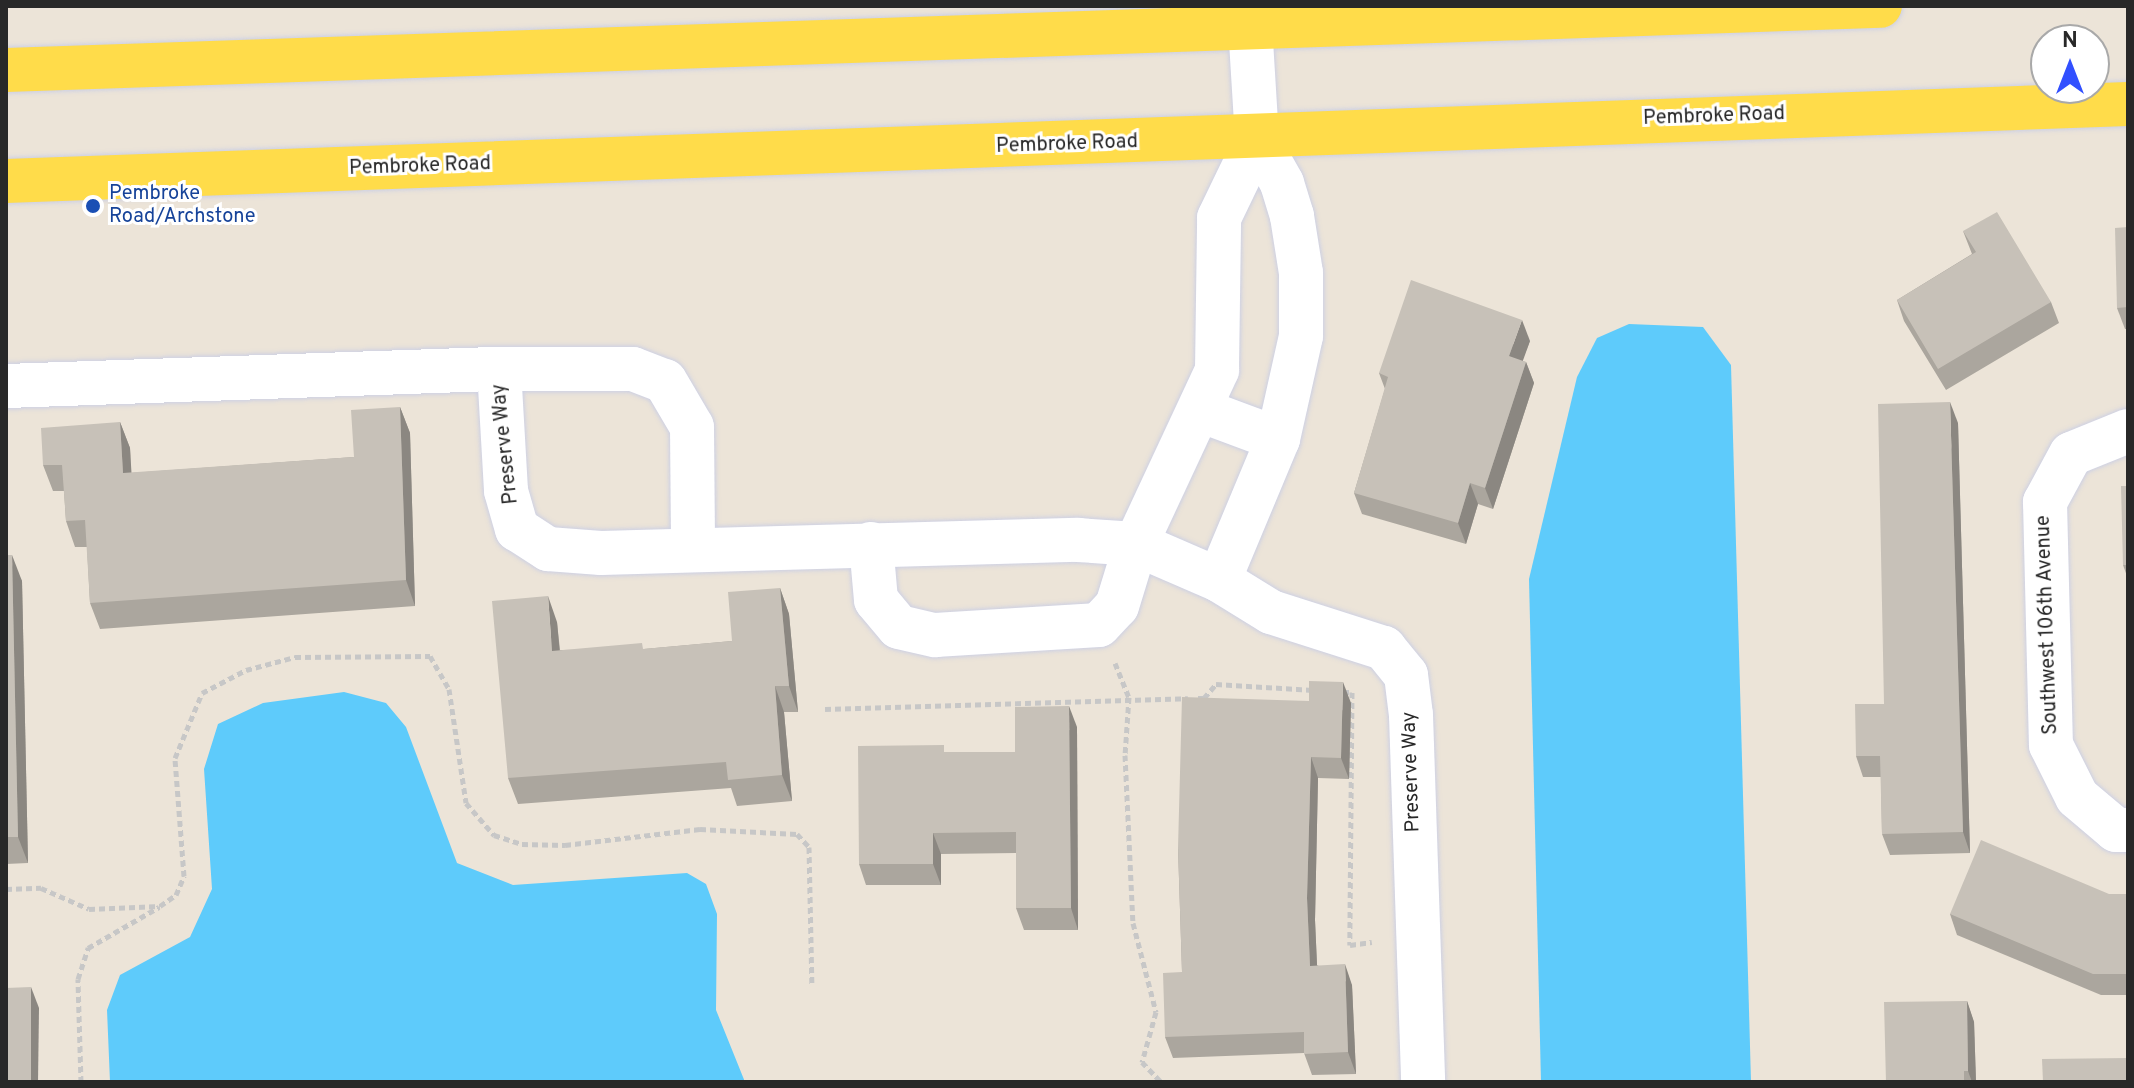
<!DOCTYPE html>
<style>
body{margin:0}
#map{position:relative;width:2134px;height:1088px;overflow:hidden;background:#ece4d8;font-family:Overpass,sans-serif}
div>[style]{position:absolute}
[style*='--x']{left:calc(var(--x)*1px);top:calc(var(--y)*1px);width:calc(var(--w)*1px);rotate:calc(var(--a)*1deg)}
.water>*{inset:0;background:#5ecbfb}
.path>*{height:5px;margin-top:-2.5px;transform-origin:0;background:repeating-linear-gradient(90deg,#c7c7c7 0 6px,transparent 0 10px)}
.roads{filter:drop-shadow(0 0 2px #cdd0e3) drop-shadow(0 0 2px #cdd0e3)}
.minor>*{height:44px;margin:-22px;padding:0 22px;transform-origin:22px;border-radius:22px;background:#fff}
.major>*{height:44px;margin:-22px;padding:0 22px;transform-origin:22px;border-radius:22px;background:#ffdc4a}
.wall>*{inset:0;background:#aba69e}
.shaded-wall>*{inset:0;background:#8b8781}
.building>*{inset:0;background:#c7c1b8}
.dots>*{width:22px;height:22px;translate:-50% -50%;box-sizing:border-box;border:4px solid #fff;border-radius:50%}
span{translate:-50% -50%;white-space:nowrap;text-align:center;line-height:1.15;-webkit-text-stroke:6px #fff;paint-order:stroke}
.street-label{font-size:20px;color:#282828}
.transit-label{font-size:20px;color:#164399}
.left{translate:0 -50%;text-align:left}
.frame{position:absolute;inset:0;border:8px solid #282828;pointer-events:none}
.north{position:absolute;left:2030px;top:24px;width:80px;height:80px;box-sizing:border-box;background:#fff;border:2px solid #a9a9a9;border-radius:50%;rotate:0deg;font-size:22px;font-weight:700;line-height:32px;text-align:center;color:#282828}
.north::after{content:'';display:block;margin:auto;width:28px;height:36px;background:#3250ff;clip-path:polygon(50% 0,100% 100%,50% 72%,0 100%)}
</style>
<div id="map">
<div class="water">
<div style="clip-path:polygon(1629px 324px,1703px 327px,1731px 365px,1751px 1082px,1541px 1082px,1529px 579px,1577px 377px,1597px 338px)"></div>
<div style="clip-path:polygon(344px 692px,386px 703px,406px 727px,457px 863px,513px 885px,687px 873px,706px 884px,717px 914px,716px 1010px,745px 1082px,110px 1082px,107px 1010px,120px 975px,190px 937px,212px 889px,204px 769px,218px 724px,263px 703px)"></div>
</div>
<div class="path">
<div style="--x:1115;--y:663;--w:37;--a:68"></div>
<div style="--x:1129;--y:697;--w:58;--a:93.9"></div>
<div style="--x:1125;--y:755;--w:168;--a:87.3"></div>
<div style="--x:1133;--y:923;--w:92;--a:75.5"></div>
<div style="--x:1156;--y:1012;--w:52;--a:105.6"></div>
<div style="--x:1142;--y:1062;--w:28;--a:46"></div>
<div style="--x:1343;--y:692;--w:9;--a:0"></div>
<div style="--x:1352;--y:692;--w:253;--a:90.5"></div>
<div style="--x:1350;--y:945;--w:22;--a:-8"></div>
<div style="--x:1198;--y:698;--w:6;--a:0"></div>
<div style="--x:1204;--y:698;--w:18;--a:-49"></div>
<div style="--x:1216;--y:684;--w:97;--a:3.5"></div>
<div style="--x:825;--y:709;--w:363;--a:-1.7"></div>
<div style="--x:6;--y:889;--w:35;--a:-2"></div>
<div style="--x:41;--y:888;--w:52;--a:23.6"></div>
<div style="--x:89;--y:909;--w:71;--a:-2.4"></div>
<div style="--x:160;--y:906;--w:19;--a:-35"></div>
<div style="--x:176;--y:895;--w:21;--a:-67"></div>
<div style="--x:184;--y:876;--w:118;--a:-94.4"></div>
<div style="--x:175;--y:758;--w:70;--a:-67.4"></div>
<div style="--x:202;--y:693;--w:50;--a:-27.6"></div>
<div style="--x:246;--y:670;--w:51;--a:-14.9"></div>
<div style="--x:295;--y:657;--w:135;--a:-0.4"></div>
<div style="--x:430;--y:656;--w:38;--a:60"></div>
<div style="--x:449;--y:689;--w:115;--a:81.5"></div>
<div style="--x:466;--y:803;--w:43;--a:48.8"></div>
<div style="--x:494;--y:835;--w:29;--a:18"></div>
<div style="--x:522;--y:844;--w:43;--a:1.3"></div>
<div style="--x:565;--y:845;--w:136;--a:-6.8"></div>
<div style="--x:700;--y:829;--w:97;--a:3"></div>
<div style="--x:797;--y:834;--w:18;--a:47"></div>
<div style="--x:809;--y:847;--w:138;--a:88.8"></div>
<div style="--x:81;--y:1082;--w:103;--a:-91.7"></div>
<div style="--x:78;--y:979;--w:33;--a:-72"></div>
<div style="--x:88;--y:948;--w:82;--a:-30"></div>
</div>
<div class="roads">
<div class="minor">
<div style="--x:499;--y:369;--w:134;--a:0"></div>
<div style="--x:633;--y:369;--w:34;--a:21"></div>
<div style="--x:665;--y:381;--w:53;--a:59.6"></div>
<div style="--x:692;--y:427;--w:122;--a:89.5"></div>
<div style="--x:6;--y:386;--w:493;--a:-2"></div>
<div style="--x:499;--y:369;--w:122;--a:86.7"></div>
<div style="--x:506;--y:491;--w:40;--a:74"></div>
<div style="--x:517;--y:529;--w:37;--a:33"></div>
<div style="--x:548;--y:549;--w:53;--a:4.3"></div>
<div style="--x:601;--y:553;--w:477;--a:-1.6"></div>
<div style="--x:1078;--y:540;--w:58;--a:3.9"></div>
<div style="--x:1136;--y:544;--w:90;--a:23.4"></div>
<div style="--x:1219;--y:580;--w:61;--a:31.6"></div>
<div style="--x:1271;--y:612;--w:119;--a:17.7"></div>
<div style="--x:1384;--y:648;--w:35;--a:51"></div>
<div style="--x:1406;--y:675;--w:40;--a:82.9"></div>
<div style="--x:1411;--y:715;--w:367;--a:88.1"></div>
<div style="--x:1200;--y:410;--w:83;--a:20.4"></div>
<div style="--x:2128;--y:431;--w:61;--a:158"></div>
<div style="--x:2071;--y:454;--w:55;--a:118.4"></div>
<div style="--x:2045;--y:502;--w:243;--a:88.6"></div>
<div style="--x:2051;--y:745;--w:58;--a:63.4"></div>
<div style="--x:2077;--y:797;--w:51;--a:40.2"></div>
<div style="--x:2116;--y:830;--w:12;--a:0"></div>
<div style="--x:871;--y:544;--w:56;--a:84.9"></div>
<div style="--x:876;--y:600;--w:35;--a:50"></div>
<div style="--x:899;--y:627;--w:37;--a:13"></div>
<div style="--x:935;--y:635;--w:164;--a:-3.5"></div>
<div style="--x:1099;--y:625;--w:26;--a:-47"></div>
<div style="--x:1117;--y:606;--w:65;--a:-73"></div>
<div style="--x:1136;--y:544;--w:192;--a:-65"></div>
<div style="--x:1217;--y:370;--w:152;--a:-89.2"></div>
<div style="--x:1219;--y:218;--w:88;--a:-64.3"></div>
<div style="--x:1219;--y:580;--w:153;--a:-67.3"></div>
<div style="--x:1278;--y:439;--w:106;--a:-77.4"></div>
<div style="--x:1301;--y:336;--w:63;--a:-90"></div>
<div style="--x:1301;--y:273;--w:58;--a:-99"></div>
<div style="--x:1292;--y:216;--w:34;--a:-107"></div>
<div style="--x:1282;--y:183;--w:51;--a:-119.6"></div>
<div style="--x:1257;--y:139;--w:115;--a:-93.5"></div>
</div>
<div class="major">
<div style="--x:6;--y:70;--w:1875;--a:-1.96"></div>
<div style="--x:6;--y:181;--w:2123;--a:-2.08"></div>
</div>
</div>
<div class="wall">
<div style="clip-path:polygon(2128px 227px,2128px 329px,2125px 329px,2117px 308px)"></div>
<div style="clip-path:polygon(1963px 231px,2051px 302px,2059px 323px,1946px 390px,1904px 321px,1897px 300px,1972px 254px)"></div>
<div style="clip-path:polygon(1530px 341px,1522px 361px,1526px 362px,1534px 383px,1493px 509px,1478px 504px,1466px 544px,1362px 514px,1354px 493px,1385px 389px,1379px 373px)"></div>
<div style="clip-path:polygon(400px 407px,410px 433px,415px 606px,100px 629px,90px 603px,87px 547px,75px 547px,66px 521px,64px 491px,53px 491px,43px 465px,120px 422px,130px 448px,131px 473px,354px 457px)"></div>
<div style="clip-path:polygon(1958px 423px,1970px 853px,1890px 855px,1882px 834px,1881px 777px,1863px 777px,1856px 756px,1884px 704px)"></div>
<div style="clip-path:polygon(2128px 486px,2128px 579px,2123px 565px)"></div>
<div style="clip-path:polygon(6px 555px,22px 581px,28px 863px,6px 864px)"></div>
<div style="clip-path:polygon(780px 588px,789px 614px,798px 712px,784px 712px,792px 801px,737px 806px,731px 788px,518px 804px,508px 778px,557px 622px,560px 650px,644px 649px,732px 641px)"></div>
<div style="clip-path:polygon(1351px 703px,1349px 779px,1318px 778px,1315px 920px,1317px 965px,1352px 985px,1356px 1074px,1312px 1075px,1304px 1053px,1173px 1058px,1165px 1037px,1182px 972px,1178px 848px)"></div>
<div style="clip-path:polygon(1077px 727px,1078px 930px,1024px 930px,1016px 908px,1016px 853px,941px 854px,941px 885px,866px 885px,859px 864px,947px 752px,1015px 752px)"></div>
<div style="clip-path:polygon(2109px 894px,2128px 894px,2128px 995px,2101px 995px,1957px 935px,1950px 914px)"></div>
<div style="clip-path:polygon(1967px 1001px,1974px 1022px,1976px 1082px,1886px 1082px)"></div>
</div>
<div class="shaded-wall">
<div style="clip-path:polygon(1522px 320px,1530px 341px,1517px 377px,1509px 356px)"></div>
<div style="clip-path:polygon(1526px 362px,1534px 383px,1493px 509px,1485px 488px)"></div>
<div style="clip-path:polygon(1950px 402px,1958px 423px,1970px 853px,1963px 832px)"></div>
<div style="clip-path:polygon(400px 407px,410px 433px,415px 606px,406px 580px)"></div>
<div style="clip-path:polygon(120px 422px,130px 448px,133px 499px,123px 473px)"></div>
<div style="clip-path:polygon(1470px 483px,1478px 504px,1466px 544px,1458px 523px)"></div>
<div style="clip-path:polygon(12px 555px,22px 581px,28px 863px,18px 837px)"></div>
<div style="clip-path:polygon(780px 588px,789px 614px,798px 712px,789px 686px)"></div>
<div style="clip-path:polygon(548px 596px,557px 622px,562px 677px,552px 651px)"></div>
<div style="clip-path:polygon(1343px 682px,1351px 703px,1349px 779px,1341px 758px)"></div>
<div style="clip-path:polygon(775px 686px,784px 712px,792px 801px,782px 775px)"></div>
<div style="clip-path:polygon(1069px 706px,1077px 727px,1078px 930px,1071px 908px)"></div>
<div style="clip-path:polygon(1311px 757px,1318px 778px,1315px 920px,1318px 987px,1310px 966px,1307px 898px)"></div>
<div style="clip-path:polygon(933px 833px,941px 854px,941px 885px,933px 864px)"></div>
<div style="clip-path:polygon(1345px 964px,1352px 985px,1356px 1074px,1348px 1052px)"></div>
<div style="clip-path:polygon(31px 987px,39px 1008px,38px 1082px,31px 1082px)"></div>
<div style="clip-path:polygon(1967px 1001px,1974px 1022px,1976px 1082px,1972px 1082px,1968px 1071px)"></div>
</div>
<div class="building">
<div style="clip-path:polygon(1997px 212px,2051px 302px,1938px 369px,1897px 300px,1976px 252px,1963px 231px)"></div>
<div style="clip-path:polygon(2128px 227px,2128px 307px,2117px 308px,2115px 228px)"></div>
<div style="clip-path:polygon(1411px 280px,1522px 320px,1509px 356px,1526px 362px,1485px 488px,1470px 483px,1458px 523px,1354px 493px,1388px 377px,1379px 373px)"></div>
<div style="clip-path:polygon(1950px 402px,1963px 832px,1882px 834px,1880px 756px,1856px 756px,1855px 704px,1884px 704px,1878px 404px)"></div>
<div style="clip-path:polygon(400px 407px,406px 580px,90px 603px,85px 520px,66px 521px,62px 465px,43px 465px,41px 428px,120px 422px,123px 473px,354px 457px,351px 410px)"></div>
<div style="clip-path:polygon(2121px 486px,2128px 486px,2128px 565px,2123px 565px)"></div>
<div style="clip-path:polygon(6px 555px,12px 555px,18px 837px,6px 837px)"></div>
<div style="clip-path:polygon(780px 588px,789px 686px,775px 686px,782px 775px,728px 780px,726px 762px,508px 778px,492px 601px,548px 596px,552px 651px,642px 643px,643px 649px,732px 641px,728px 592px)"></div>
<div style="clip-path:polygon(2126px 642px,2128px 642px,2128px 715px,2127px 715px)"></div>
<div style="clip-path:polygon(1309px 681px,1343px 682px,1341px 758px,1311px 757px,1307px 898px,1310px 966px,1345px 964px,1348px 1052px,1304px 1054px,1304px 1032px,1165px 1037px,1163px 973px,1182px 972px,1178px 848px,1182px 697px,1309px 701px)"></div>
<div style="clip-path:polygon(1069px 706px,1071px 908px,1016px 908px,1016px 832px,933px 833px,933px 864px,859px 864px,858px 746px,944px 745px,944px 752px,1015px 752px,1015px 707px)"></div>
<div style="clip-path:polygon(1981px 840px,2109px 894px,2128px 894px,2128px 974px,2093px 974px,1950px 914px)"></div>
<div style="clip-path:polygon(31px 987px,31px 1082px,6px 1082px,6px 988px)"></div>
<div style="clip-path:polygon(1967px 1001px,1968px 1071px,1964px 1071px,1964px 1082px,1886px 1082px,1884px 1002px)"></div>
<div style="clip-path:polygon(2128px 1058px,2128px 1082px,2043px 1082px,2042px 1059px)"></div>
</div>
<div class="dots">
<div style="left:93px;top:206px;background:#1a4fb4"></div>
</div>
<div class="street-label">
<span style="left:1714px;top:117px;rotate:-2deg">Pembroke Road</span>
<span style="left:1067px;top:145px;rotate:-2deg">Pembroke Road</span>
<span style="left:420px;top:167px;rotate:-2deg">Pembroke Road</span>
<span style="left:506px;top:444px;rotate:-96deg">Preserve Way</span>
<span style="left:2048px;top:625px;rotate:-92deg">Southwest 106th Avenue</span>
<span style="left:1412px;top:772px;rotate:-92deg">Preserve Way</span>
</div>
<div class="transit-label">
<span class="left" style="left:109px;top:206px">Pembroke<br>Road/Archstone</span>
</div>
<div class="frame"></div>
<div class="north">N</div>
</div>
